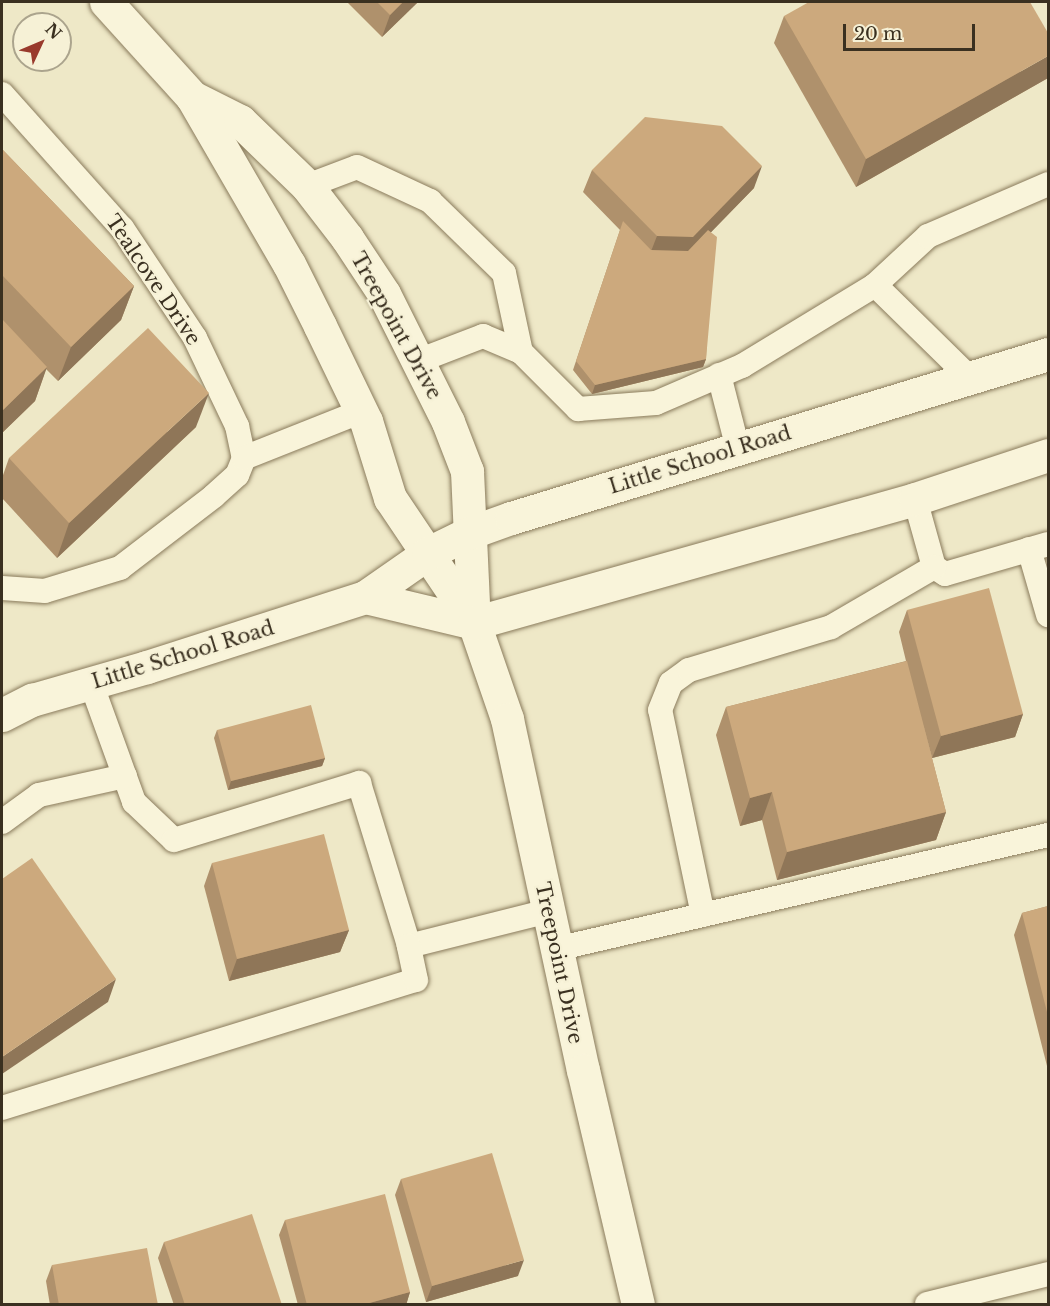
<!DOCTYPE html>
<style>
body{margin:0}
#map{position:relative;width:1050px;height:1306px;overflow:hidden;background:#eee8c7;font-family:"Libre Baskerville",serif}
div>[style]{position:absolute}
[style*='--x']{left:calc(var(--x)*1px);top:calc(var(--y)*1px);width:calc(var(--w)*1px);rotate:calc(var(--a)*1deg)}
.roads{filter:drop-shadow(0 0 2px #8a7b5c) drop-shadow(0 0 2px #8a7b5c)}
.service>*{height:24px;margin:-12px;padding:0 12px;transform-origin:12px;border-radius:12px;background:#f9f4da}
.tertiary>*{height:33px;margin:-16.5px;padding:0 16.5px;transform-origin:16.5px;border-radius:16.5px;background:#f9f4da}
.secondary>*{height:33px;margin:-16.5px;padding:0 16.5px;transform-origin:16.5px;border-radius:16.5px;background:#f9f4da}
.wall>*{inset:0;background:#af916c}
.shaded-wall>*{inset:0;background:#8f7658}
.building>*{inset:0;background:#cca97d}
span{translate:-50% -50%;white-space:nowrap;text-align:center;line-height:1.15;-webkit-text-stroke:4.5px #f6f1d6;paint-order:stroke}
.street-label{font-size:20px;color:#3a3020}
.frame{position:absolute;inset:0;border:3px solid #3a3020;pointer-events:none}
.north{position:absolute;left:12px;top:12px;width:60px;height:60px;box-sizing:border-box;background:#f6f1d6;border:2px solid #aba48d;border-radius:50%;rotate:46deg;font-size:16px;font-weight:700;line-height:24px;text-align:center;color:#3a3020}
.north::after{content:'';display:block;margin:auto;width:21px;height:27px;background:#993a2c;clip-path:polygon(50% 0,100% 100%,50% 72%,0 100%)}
.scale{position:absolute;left:843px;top:24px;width:132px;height:27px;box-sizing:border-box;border:3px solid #3a3020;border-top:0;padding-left:8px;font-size:18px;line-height:21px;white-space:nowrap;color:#3a3020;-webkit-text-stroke:4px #f6f1d6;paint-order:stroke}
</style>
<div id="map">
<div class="roads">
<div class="service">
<div style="--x:2;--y:94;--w:180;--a:48.2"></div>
<div style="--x:122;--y:228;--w:132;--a:56.4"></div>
<div style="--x:195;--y:338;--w:98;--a:64.5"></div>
<div style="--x:237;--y:426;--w:33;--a:78"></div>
<div style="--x:244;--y:458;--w:18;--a:112"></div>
<div style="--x:237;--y:475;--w:31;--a:138"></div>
<div style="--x:214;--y:496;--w:118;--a:142.5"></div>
<div style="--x:120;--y:568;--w:78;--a:163"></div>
<div style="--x:45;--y:591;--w:43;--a:-176"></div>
<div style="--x:307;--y:186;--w:53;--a:-20.8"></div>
<div style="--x:357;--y:167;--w:81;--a:25"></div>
<div style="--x:430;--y:201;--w:103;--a:44.2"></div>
<div style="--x:504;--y:273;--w:81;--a:77.9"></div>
<div style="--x:418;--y:361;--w:70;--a:-21"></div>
<div style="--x:483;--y:336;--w:41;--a:22.8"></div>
<div style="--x:521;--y:352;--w:81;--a:45"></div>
<div style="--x:578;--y:409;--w:78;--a:-4.4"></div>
<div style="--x:656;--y:403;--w:94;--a:-23.3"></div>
<div style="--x:742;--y:366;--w:156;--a:-31.3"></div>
<div style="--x:719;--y:375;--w:76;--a:75.6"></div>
<div style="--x:970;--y:378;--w:133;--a:-135.6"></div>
<div style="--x:875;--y:285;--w:72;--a:-42.8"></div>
<div style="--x:928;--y:236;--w:131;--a:-23.4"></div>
<div style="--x:244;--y:458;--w:127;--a:-21.7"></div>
<div style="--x:915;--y:499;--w:71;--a:74.4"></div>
<div style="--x:934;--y:567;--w:13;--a:32"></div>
<div style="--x:945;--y:574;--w:107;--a:-16.2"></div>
<div style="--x:1029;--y:549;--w:69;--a:73.9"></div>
<div style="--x:91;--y:683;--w:127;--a:70.1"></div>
<div style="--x:134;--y:802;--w:55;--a:43.5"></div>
<div style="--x:174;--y:840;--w:194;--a:-17.1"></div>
<div style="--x:359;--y:783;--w:170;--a:72.9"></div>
<div style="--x:409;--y:946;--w:143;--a:-14.1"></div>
<div style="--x:2;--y:822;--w:46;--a:-36.1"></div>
<div style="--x:39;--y:795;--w:88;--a:-12.5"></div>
<div style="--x:703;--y:915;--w:209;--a:-101.8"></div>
<div style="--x:660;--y:710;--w:29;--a:-68"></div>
<div style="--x:671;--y:683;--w:22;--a:-36"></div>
<div style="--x:689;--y:670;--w:148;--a:-16.8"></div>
<div style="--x:831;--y:627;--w:119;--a:-30.2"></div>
<div style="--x:556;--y:949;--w:505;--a:-13.05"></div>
<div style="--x:2;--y:1108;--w:433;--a:-17.2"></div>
<div style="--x:416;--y:980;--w:35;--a:-102"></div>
<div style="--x:927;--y:1304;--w:125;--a:-13.9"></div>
</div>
<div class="tertiary">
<div style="--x:106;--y:2;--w:128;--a:47.8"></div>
<div style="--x:192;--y:97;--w:193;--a:59.9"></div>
<div style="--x:289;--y:264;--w:69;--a:63.4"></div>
<div style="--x:320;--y:326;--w:106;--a:64.2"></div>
<div style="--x:366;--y:421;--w:81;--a:72.7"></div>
<div style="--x:390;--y:498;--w:151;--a:56.1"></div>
<div style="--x:474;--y:623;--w:102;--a:71"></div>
<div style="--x:507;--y:719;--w:359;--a:77.8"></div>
<div style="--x:583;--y:1070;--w:240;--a:76.8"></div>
<div style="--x:192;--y:97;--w:54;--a:26.6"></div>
<div style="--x:240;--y:121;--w:93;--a:44.1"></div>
<div style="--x:307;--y:186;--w:66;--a:52.4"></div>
<div style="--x:347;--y:238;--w:67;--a:56.5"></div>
<div style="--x:384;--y:294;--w:143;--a:63.4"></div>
<div style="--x:448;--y:422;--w:53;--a:68.8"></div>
<div style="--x:467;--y:471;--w:152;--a:87.4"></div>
</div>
<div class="secondary">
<div style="--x:365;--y:597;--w:112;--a:13.4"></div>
<div style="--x:474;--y:623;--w:458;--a:-15.7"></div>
<div style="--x:915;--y:499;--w:140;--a:-18.3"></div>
<div style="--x:2;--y:715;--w:34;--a:-27"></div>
<div style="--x:32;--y:700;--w:120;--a:-16"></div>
<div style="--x:147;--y:667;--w:229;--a:-17.8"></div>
<div style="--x:365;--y:597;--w:77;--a:-34.9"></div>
<div style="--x:428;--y:553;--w:46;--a:-26"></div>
<div style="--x:469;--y:533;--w:45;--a:-19.7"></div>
<div style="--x:511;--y:518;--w:561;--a:-16.98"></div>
</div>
</div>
<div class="wall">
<div style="clip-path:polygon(347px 2px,418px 2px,382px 37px)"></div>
<div style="clip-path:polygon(784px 16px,1048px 78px,856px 187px,774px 43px)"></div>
<div style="clip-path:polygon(2px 149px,134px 286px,121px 320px,58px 381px,46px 369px,35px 401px,2px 433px)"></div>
<div style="clip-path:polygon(592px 170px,754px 188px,711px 232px,706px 359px,703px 367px,592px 394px,573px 370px,620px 230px,583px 192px)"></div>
<div style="clip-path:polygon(196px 427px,57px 558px,2px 498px,2px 478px,9px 458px)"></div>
<div style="clip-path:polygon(907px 610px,1023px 714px,1015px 737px,932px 758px,919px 709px,946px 812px,936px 840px,777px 880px,762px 820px,740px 826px,716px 735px,726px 707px,906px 661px,899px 632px)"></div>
<div style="clip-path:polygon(217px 730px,325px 758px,322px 766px,228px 790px,214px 738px)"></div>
<div style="clip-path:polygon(212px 863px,349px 930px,340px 952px,229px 981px,204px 886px)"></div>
<div style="clip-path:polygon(1048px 906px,1048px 1070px,1014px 935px,1022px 913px)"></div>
<div style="clip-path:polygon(401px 1179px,518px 1276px,426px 1302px,395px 1195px)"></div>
<div style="clip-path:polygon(285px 1220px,410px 1292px,406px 1305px,298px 1305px,279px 1235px)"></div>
<div style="clip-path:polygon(164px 1242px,282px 1305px,174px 1305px,158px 1258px)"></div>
<div style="clip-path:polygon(52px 1265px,158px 1305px,50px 1305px,46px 1281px)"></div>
</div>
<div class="shaded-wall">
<div style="clip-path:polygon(403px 2px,418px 2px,382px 37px,390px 15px)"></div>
<div style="clip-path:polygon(1048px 56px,1048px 78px,856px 187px,866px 159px)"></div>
<div style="clip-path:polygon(762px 166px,754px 188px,685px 259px,648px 259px,657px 236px)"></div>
<div style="clip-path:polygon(134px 286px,121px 320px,58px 381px,71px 347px)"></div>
<div style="clip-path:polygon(706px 359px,703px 367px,592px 394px,595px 385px)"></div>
<div style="clip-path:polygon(47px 367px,35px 401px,2px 433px,2px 411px)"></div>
<div style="clip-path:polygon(209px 393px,196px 427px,57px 558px,69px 523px)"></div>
<div style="clip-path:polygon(1023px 714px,1015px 737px,932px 758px,941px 736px)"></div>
<div style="clip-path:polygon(325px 758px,322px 766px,228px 790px,231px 781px)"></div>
<div style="clip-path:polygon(772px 792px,762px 820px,740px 826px,750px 798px)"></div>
<div style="clip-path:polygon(946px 812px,936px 840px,777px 880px,787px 852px)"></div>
<div style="clip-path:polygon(349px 930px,340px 952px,229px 981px,237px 959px)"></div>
<div style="clip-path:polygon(116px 979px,108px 1002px,2px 1074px,2px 1057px)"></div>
<div style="clip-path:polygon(524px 1260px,518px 1276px,426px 1302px,432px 1286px)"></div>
<div style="clip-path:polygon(410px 1292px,406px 1305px,362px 1305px)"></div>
</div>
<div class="building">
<div style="clip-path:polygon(377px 2px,403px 2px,390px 15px)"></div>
<div style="clip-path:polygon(809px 2px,1030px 2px,1048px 33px,1048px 56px,866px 159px,784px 16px)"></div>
<div style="clip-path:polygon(645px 117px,722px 126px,762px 166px,693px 237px,657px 236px,592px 170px)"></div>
<div style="clip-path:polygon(2px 149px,134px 286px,71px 347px,2px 275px)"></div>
<div style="clip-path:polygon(623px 221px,651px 250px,688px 251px,708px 230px,717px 237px,706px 359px,595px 385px,576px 361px)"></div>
<div style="clip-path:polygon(2px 319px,47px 367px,2px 411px)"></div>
<div style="clip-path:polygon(148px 328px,209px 393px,69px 523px,9px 458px)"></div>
<div style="clip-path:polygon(989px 588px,1023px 714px,941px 736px,907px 610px)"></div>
<div style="clip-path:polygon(907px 661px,946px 812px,787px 852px,772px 792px,750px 798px,726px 707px)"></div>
<div style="clip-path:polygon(311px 705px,325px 758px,231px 781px,217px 730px)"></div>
<div style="clip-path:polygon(324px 834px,349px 930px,237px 959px,212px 863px)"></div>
<div style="clip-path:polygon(32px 858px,116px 979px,2px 1057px,2px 879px)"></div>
<div style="clip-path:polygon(1048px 906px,1048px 1016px,1022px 913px)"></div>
<div style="clip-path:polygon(492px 1153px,524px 1260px,432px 1286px,401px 1179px)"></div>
<div style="clip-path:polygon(385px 1194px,410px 1292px,362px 1305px,307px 1305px,285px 1220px)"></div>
<div style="clip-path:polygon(252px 1214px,282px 1305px,185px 1305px,164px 1242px)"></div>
<div style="clip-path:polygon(147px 1248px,158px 1305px,59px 1305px,52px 1265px)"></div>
</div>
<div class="street-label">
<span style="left:153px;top:280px;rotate:56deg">Tealcove Drive</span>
<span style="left:396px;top:326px;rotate:61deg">Treepoint Drive</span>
<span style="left:700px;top:460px;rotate:-17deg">Little School Road</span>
<span style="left:183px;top:655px;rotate:-17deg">Little School Road</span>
<span style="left:559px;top:963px;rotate:78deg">Treepoint Drive</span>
</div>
<div class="frame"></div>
<div class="north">N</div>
<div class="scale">20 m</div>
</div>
